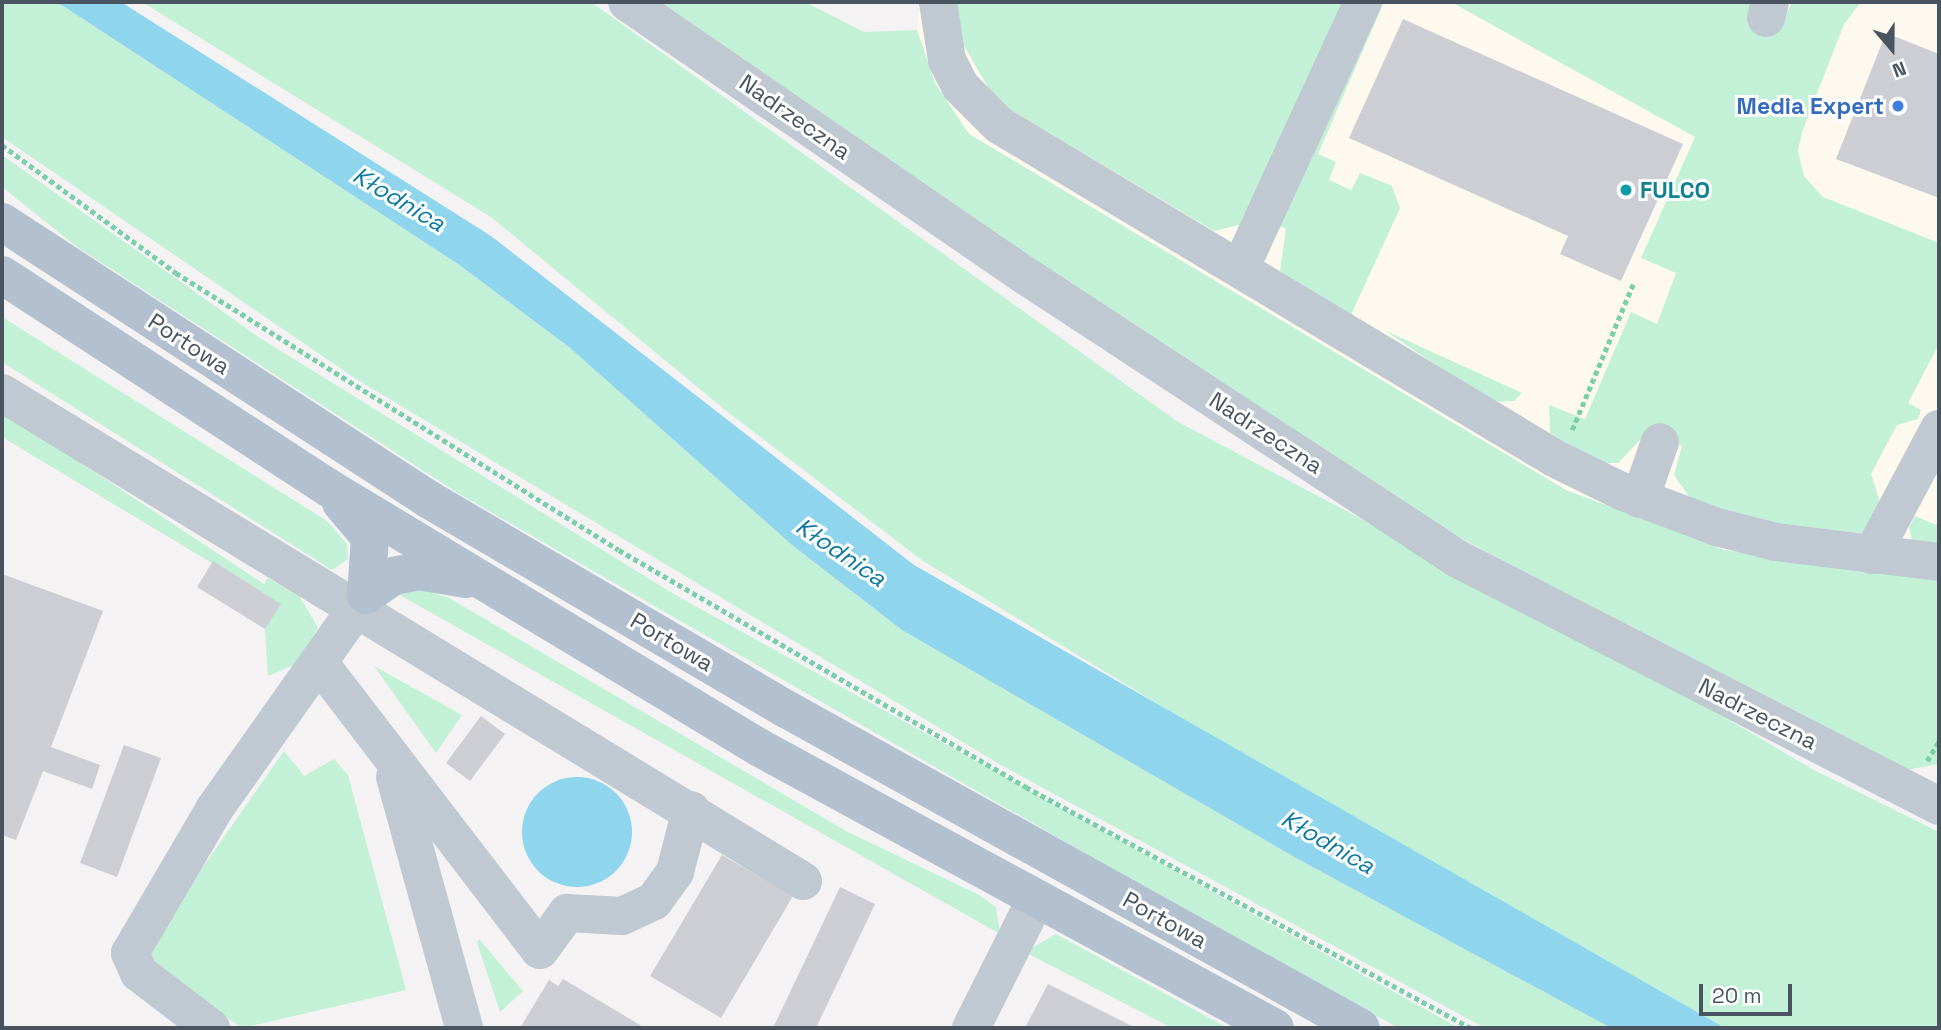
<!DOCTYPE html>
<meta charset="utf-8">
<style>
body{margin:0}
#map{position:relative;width:1941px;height:1030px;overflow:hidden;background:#f4f2f2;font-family:"Space Grotesk",sans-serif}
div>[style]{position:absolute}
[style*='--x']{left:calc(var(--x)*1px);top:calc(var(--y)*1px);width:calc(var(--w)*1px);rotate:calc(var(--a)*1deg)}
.commercial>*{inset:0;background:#fdf9ee}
.green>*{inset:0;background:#c2f1d7}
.water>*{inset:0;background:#8fd5ee}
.round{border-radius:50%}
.building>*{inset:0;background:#ccced4}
.path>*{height:4.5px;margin-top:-2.25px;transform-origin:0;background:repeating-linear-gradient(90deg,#79cfaa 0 5px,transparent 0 8.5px)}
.minor>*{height:38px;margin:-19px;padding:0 19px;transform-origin:19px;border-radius:19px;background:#c0c9d1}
.major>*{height:38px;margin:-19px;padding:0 19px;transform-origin:19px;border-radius:19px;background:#b2c0d0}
.dots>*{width:19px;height:19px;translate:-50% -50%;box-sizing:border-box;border:4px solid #fff;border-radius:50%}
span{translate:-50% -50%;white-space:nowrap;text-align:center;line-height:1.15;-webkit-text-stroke:6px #fff;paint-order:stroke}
.shop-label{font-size:23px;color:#366cbe;font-weight:700}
.right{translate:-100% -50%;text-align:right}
.street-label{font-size:23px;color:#495460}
.culture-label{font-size:23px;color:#0d838f;font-weight:700}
.left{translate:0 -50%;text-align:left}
.water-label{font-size:24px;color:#0c7aa1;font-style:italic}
.frame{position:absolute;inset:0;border:4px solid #495460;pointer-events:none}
.north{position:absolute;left:1857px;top:14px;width:70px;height:70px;-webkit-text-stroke:5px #fff;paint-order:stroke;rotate:160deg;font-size:19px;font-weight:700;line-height:28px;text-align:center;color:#495460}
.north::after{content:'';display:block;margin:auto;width:24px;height:32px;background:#495460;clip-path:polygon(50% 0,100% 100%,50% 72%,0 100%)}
.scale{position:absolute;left:1699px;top:984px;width:93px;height:32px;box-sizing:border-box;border:4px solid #495460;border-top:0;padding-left:9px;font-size:21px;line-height:24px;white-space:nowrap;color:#495460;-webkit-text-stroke:5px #fff;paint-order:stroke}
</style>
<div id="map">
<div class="commercial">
<div style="clip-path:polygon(920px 2px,1939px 2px,1939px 580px,1724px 550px,1566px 490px,969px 134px,935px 83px,917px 30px)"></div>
</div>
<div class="green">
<div style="clip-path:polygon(2px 2px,57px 2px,458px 264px,569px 347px,792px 545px,902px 630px,1296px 858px,1611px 1028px,1485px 1028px,1001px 765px,356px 379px,2px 137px)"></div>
<div style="clip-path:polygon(142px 2px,591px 2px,1178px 422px,1609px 650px,1814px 770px,1939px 832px,1939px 1028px,1725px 1028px,1217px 740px,923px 561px,729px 413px,491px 217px)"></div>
<div style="clip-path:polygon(648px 2px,805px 2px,864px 32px,917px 30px,935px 83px,969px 134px,1566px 490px,1724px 550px,1939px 580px,1939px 764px,1906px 770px,1712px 676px,1445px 529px,1141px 341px)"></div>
<div style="clip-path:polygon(956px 2px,1384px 2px,1318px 154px,1336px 162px,1329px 180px,1351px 190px,1360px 173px,1392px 186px,1400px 208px,1351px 315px,1280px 271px,1286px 229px,1252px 212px,1239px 225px,1214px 231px,996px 101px,959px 37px)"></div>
<div style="clip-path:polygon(1451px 2px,1750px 2px,1749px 14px,1783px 21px,1792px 2px,1861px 2px,1844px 24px,1802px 132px,1798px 151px,1804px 176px,1823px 197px,1939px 243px,1939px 344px,1908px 403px,1921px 410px,1918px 419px,1897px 425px,1871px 474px,1880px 502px,1864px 533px,1795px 528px,1692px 501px,1674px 475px,1682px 446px,1642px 438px,1618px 463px,1600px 463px,1550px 433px,1549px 405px,1585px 419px,1631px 312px,1657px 324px,1676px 273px,1641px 258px,1695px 137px)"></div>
<div style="clip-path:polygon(2px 155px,260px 338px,677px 596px,1459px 1028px,1399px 1028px,1264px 956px,461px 495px,77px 247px,2px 187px)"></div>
<div style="clip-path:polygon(2px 317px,327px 521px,347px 544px,348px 559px,332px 570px,2px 362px)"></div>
<div style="clip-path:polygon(1384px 330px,1522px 393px,1514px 401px,1491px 402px)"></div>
<div style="clip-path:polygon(2px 411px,264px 584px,268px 578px,300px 597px,318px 628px,296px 664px,268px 676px,265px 629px,280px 604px,2px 437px)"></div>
<div style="clip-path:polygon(1915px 516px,1936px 525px,1939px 520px,1939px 546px,1912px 540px,1909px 527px)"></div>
<div style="clip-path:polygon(418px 588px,449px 598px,846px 831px,979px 895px,996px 907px,1000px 934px,398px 594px)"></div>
<div style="clip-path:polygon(374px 666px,462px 715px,436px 753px)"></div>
<div style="clip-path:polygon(284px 751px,304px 776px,334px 759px,348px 775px,406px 990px,242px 1028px,155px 969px,149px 944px)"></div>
<div style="clip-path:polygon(1056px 934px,1228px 1028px,1172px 1028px,1025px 952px)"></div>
<div style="clip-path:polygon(479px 939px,523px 991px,500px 1012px,477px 943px)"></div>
</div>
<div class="water">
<div style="clip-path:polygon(57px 2px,121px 2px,491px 236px,914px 565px,1725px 1028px,1611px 1028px,1296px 858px,902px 630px,792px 545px,569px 347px,458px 264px)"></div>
<div class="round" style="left:522px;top:777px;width:110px;height:110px"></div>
</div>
<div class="building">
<div style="clip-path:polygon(1403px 19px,1683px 144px,1621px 281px,1560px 254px,1568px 236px,1349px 138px)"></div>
<div style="clip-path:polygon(1886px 33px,1939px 54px,1939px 198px,1836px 159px)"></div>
<div style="clip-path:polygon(213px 561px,281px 604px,265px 629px,197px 587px)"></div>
<div style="clip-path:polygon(2px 574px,103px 611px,51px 747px,100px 765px,92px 789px,43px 771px,16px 840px,2px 835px)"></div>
<div style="clip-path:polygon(481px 716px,505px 734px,470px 781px,446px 763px)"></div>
<div style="clip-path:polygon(124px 745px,161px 758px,117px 877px,80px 863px)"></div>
<div style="clip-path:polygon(722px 855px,793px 896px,721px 1018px,650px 976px)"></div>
<div style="clip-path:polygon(840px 887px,875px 904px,816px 1028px,773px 1028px)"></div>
<div style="clip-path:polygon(563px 979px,645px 1028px,520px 1028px,549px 980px,558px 986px)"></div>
<div style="clip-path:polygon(1048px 984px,1136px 1028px,1025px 1028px)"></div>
</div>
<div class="path">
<div style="--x:2;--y:145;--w:216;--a:36.3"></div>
<div style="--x:176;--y:273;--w:522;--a:32.02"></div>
<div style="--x:619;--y:550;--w:471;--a:30.2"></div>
<div style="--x:1026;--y:787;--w:506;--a:28.44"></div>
<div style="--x:1572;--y:430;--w:160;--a:-67.3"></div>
<div style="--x:1927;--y:761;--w:23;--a:-59"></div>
</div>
<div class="minor">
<div style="--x:627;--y:2;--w:484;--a:34.5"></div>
<div style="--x:1026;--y:276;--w:516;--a:33.23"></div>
<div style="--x:1458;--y:559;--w:541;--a:27.18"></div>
<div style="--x:938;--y:2;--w:59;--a:81.2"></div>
<div style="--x:947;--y:60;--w:29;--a:63"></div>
<div style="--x:960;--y:86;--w:55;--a:45"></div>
<div style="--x:999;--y:125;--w:649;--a:30.95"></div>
<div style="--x:1556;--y:459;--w:72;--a:26.2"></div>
<div style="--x:1621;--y:491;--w:103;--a:20.6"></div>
<div style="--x:1717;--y:527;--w:61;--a:14.3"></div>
<div style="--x:1776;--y:542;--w:164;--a:7"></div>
<div style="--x:1766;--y:18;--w:16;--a:-76"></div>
<div style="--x:1240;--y:269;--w:294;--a:-65.3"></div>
<div style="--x:2;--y:393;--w:938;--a:31.35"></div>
<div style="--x:1640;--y:499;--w:60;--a:-70.7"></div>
<div style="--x:1872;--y:555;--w:143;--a:-62"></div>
<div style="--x:321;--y:665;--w:359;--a:52.5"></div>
<div style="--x:540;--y:950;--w:46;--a:-53.9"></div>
<div style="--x:567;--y:913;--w:55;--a:3.1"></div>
<div style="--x:622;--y:916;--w:35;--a:-25"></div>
<div style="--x:654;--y:901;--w:36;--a:-54"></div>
<div style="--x:675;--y:872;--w:64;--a:-75.5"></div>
<div style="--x:395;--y:777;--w:260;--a:74.6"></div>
<div style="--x:211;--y:1028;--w:91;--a:-142.6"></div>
<div style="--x:139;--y:973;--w:22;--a:-114"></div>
<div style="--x:130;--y:953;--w:168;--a:-59.6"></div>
<div style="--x:215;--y:808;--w:261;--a:-54.7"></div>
<div style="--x:971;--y:1028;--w:144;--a:-63.3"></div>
</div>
<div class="major">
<div style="--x:2;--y:222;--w:508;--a:33.03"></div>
<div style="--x:428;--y:499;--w:417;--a:30.4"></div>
<div style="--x:788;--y:710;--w:655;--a:29.03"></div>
<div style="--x:2;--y:275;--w:390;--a:33.1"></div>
<div style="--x:329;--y:488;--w:503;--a:31.1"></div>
<div style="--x:760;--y:748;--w:586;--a:28.53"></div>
<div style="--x:341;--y:503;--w:45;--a:49.5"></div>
<div style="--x:370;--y:537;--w:58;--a:93.9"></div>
<div style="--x:366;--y:595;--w:33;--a:-35"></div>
<div style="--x:393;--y:576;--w:25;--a:-11"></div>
<div style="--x:418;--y:571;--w:49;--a:9.5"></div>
</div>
<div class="dots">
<div style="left:1898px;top:106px;background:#3f7fe0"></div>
<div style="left:1626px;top:190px;background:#0f9aa8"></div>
</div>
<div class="shop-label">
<span class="right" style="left:1884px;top:106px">Media Expert</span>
</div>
<div class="street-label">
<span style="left:795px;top:117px;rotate:35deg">Nadrzeczna</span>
<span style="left:189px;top:344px;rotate:33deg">Portowa</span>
<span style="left:1266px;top:433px;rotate:33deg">Nadrzeczna</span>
<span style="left:672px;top:642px;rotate:31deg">Portowa</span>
<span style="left:1758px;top:714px;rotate:27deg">Nadrzeczna</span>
<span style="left:1165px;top:920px;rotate:29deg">Portowa</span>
</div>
<div class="culture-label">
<span class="left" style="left:1640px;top:190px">FULCO</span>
</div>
<div class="water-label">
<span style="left:399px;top:199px;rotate:31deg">Kłodnica</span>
<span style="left:841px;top:552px;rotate:34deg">Kłodnica</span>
<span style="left:1328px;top:842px;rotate:30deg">Kłodnica</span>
</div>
<div class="frame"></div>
<div class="north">N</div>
<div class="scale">20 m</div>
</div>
